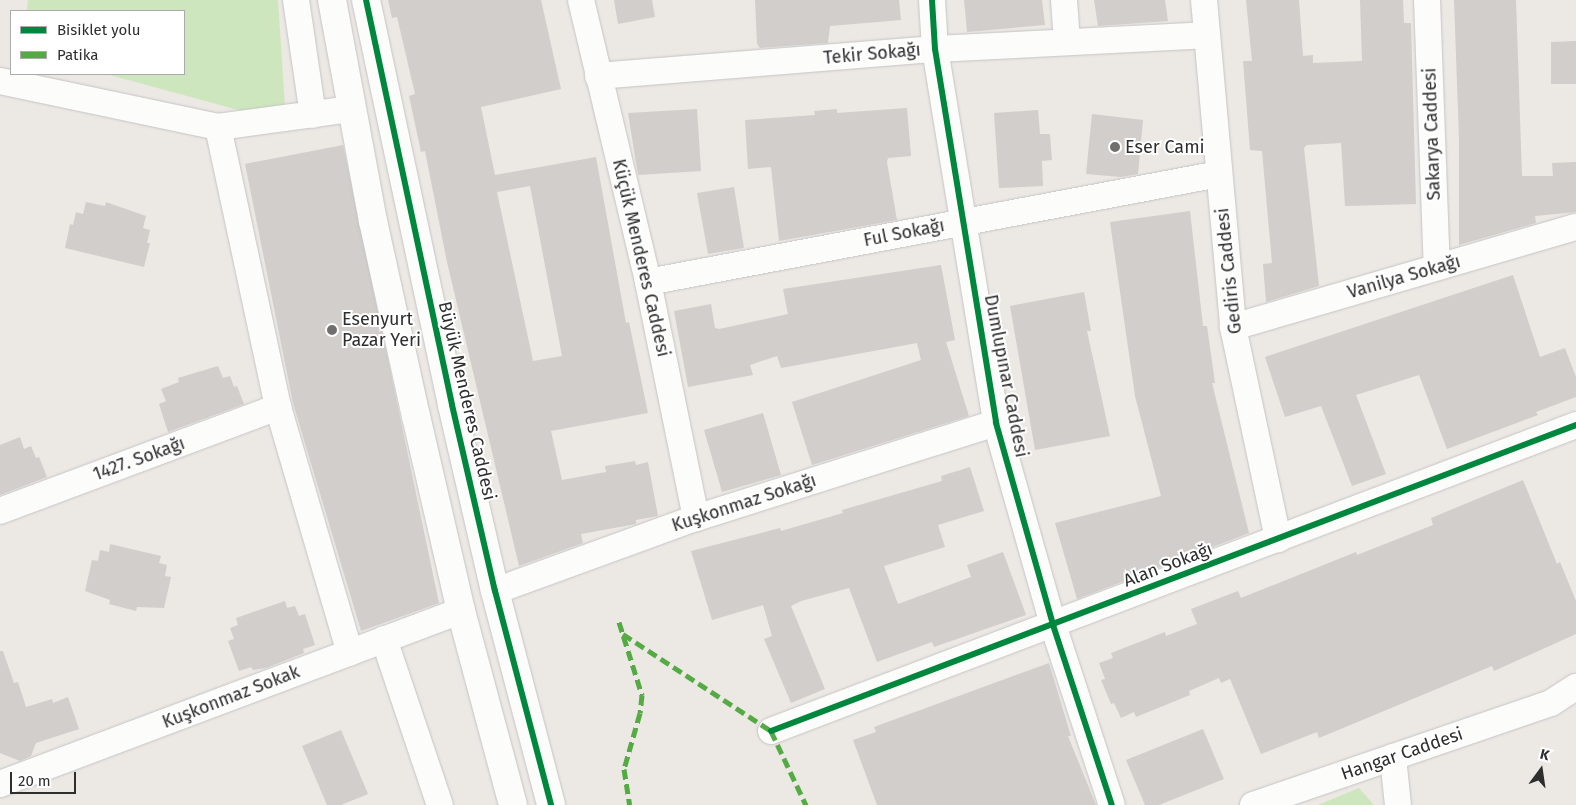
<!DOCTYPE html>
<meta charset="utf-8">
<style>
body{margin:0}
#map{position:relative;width:1576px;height:805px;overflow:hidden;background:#ece8e4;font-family:"Fira Sans",sans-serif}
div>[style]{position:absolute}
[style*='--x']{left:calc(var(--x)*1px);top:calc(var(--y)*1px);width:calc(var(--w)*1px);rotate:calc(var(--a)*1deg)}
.green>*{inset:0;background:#cee6be}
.building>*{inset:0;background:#d1cecb}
.roads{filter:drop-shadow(0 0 1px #c5c4c5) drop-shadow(0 0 1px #c5c4c5)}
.street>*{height:26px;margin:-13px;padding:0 13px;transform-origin:13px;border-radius:13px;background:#fcfcfb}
.secondary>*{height:28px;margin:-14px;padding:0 14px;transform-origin:14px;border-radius:14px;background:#fcfcfb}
.quiet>*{height:5px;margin-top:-2.5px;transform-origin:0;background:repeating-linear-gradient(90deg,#54ab44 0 10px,transparent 0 15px)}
.cycleway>*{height:6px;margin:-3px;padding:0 3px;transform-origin:3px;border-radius:3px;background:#00873e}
.dots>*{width:14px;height:14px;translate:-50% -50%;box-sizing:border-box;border:2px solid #fff;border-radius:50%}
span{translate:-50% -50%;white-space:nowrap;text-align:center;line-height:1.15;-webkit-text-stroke:4px #fff;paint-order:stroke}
.street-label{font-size:18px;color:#2e2e2e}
.poi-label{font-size:18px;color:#2e2e2e}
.left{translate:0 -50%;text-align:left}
.legend{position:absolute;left:10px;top:10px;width:175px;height:65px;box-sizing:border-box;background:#fff;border:1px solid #ababab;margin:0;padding:6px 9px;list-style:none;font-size:15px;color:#2e2e2e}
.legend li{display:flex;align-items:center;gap:10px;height:25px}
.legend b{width:25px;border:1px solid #ababab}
.north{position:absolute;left:1516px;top:745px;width:50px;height:50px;-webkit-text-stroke:4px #fff;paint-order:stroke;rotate:14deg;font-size:14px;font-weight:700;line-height:20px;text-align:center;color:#2e2e2e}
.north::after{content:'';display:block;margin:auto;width:18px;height:22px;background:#2e2e2e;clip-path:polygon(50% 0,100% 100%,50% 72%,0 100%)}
.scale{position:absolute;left:10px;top:772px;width:66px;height:22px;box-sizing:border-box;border:2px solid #2e2e2e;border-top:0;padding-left:6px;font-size:15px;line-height:18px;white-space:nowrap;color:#2e2e2e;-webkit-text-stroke:4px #fff;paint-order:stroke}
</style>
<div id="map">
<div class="green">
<div style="clip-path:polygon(28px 0,278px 0,285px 107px,253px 114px,106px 74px,184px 74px,184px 11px,27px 11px)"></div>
<div style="clip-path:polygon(1359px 788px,1374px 805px,1318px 805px)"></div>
</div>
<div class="building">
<div style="clip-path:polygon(evenodd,388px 0,541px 0,561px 89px,481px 107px,495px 175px,596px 157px,626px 323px,629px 322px,648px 413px,551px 431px,562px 480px,606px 472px,605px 466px,635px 461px,636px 465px,648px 462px,658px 516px,636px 520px,636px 524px,581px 534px,583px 543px,519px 566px,447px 262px,425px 151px,421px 152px,409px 96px,415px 94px,397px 17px,392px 18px,388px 0,530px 186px,562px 356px,533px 361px,497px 192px,530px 186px)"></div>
<div style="clip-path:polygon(614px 0,652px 0,655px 17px,618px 24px)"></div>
<div style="clip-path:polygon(755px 0,899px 0,901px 20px,830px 26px,828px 43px,760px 48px,757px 44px)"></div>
<div style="clip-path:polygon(964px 0,1042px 0,1045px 25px,967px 32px)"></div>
<div style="clip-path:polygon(1094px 0,1165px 0,1168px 21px,1098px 26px)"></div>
<div style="clip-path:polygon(1246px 0,1299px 0,1303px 56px,1313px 55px,1313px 63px,1362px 61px,1360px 0,1403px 0,1404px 23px,1411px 23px,1416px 204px,1345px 206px,1341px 143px,1307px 145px,1304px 148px,1319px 286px,1266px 302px,1263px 264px,1272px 263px,1262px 151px,1250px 150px,1243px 61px,1252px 61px)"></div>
<div style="clip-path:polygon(1454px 0,1516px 0,1522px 176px,1553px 176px,1552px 163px,1576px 162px,1576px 212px,1535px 216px,1536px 223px,1459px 245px,1459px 139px)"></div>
<div style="clip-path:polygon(1576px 41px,1576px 84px,1551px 84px,1551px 42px)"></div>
<div style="clip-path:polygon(907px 108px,911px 156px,888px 158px,887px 162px,897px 220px,779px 241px,771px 167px,748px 169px,745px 120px,815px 115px,814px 111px,837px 109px,837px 113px)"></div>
<div style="clip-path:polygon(697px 109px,701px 171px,638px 175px,628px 113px)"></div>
<div style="clip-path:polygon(1038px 110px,1040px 134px,1050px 134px,1052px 160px,1042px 161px,1043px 186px,999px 188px,994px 113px)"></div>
<div style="clip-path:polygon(1092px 114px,1143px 120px,1138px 174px,1121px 177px,1086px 174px)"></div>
<div style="clip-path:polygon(343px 145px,439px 603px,361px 631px,293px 403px,245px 164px)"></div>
<div style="clip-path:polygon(734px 187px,744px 248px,708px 254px,697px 193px)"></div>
<div style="clip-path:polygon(86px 202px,105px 206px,106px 202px,146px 216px,143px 228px,150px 230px,147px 243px,150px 243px,144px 267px,65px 248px,70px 224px,73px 225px,76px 212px,83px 214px)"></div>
<div style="clip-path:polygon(1190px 211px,1203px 326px,1207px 326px,1215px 383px,1212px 383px,1249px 533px,1077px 599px,1055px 523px,1161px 496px,1135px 396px,1110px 222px)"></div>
<div style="clip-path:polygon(941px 265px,955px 340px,946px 342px,969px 416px,812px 465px,792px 402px,921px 360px,917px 343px,781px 368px,777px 356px,750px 365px,753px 375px,688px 387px,674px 311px,711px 304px,715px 328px,719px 329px,788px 314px,783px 289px)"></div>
<div style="clip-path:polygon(1513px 275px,1540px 357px,1565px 348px,1576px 377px,1576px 397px,1536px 412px,1538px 415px,1447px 449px,1419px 375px,1356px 395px,1386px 474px,1352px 486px,1321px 406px,1285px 417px,1265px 357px)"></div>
<div style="clip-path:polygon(1084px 292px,1091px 331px,1087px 331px,1110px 436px,1035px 450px,1010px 306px)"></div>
<div style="clip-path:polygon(218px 366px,223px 378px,230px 376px,234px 387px,237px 386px,244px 404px,168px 432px,159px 404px,166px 401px,161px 389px,179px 382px,178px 378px)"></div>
<div style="clip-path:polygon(763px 413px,781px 475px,722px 492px,704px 430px)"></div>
<div style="clip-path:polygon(20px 437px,24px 449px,31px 446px,36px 458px,39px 457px,47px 477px,0 495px,0 445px)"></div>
<div style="clip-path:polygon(970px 467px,984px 511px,938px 525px,945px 547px,884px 566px,898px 604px,971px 577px,967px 565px,1003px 552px,1026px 615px,934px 647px,932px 642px,877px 662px,849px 588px,801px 601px,791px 606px,825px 689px,791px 703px,764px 639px,772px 636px,763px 605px,712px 620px,691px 551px,780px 528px,781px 531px,843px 513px,842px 510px,942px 481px,941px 476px)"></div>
<div style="clip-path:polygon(1523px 480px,1557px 564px,1560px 562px,1576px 601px,1576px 634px,1494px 671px,1492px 666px,1319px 738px,1317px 732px,1261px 754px,1230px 679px,1221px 683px,1219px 678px,1189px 691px,1190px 695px,1136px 717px,1134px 712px,1121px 718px,1114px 703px,1111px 704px,1101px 680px,1105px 679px,1099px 663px,1113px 658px,1111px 653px,1165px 632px,1166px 636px,1197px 624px,1191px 609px,1238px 591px,1241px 598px,1356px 552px,1357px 555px,1433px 525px,1431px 518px)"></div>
<div style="clip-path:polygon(110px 544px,161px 556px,159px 563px,167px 565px,165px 576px,171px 577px,164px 608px,137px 607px,136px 611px,109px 604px,110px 600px,85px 591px,92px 560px,98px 561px,100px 550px,109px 552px)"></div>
<div style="clip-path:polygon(285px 601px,287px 608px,295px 606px,299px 616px,305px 614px,315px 645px,303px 649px,304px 653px,266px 668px,253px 670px,251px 667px,239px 671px,228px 641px,234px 639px,230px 628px,238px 625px,236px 618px)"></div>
<div style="clip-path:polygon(0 651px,3px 651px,14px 683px,18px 682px,26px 707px,52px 699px,53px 703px,68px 697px,79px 729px,36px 743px,31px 756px,20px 761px,0 753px)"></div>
<div style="clip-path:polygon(1049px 663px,1071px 736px,1068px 736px,1096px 805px,877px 805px,853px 740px,876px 732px,874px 727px)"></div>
<div style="clip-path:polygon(1203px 729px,1224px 779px,1159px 805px,1145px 805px,1126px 760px)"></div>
<div style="clip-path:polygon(341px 730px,368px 794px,341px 805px,327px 805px,302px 746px)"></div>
</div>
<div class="roads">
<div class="street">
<div style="--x:296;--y:0;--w:116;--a:81.6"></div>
<div style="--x:581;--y:0;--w:290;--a:76.6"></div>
<div style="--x:648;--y:282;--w:241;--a:78.5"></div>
<div style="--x:932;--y:0;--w:49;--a:86.5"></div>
<div style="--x:935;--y:49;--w:379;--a:80.7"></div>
<div style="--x:996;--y:423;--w:210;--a:74.2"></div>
<div style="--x:1053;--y:625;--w:189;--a:71.9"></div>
<div style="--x:1064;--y:0;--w:42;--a:85.9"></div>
<div style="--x:1204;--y:0;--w:328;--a:84.9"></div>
<div style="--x:1233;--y:327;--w:217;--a:78"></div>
<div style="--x:1427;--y:0;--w:267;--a:87.9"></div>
<div style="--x:598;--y:76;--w:338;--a:-4.6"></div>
<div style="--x:935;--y:49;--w:272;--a:-2.9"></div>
<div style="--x:0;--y:81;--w:223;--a:11.9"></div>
<div style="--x:218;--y:127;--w:135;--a:-7.7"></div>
<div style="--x:218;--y:127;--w:286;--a:77.9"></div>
<div style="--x:278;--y:407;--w:256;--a:73.7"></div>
<div style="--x:648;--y:282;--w:581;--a:-10.71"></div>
<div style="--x:1233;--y:327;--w:357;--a:-16.3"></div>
<div style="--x:0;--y:511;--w:297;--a:-20.5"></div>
<div style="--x:495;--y:591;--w:214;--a:-20"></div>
<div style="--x:696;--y:518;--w:315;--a:-17.6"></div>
<div style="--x:384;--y:639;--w:175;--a:71.4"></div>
<div style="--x:771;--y:731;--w:861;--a:-20.81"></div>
<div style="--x:1393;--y:757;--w:48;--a:84.1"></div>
<div style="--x:0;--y:784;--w:492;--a:-20.6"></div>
<div style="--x:1253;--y:805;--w:315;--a:-18.9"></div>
<div style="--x:1551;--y:703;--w:30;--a:-33"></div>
</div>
<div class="secondary">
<div style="--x:332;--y:0;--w:225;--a:79.5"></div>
<div style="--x:373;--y:221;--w:200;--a:77.6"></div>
<div style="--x:416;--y:416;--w:200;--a:77"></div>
<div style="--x:461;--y:611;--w:201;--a:75"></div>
<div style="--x:366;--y:0;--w:414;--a:78"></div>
<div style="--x:452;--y:405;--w:191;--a:77"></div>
<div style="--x:495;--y:591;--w:221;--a:75.3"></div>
</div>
</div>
<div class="quiet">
<div style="--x:619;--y:622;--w:77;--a:72.5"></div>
<div style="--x:642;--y:695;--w:18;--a:96"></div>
<div style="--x:640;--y:713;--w:58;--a:105.9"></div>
<div style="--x:624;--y:769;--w:36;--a:81"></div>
<div style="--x:623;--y:634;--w:177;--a:33.2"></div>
<div style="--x:771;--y:731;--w:82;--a:64.7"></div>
</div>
<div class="cycleway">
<div style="--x:366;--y:0;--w:414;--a:78"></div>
<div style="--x:452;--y:405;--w:191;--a:77"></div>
<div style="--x:495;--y:591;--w:221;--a:75.3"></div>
<div style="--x:932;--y:0;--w:49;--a:86.5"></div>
<div style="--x:935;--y:49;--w:379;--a:80.7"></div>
<div style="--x:996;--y:423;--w:210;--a:74.2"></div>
<div style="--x:1053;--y:625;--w:189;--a:71.9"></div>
<div style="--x:771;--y:731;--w:861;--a:-20.81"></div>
</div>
<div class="dots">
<div style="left:1115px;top:147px;background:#706f6e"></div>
<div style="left:332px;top:330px;background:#706f6e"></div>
</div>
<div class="street-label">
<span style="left:872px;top:54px;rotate:-5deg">Tekir Sokağı</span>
<span style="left:1432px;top:134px;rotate:-92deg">Sakarya Caddesi</span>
<span style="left:904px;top:233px;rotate:-11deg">Ful Sokağı</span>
<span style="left:641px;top:258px;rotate:77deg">Küçük Menderes Caddesi</span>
<span style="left:1229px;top:271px;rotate:-96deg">Gediris Caddesi</span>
<span style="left:1404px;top:277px;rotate:-16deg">Vanilya Sokağı</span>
<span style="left:1006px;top:376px;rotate:79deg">Dumlupınar Caddesi</span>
<span style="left:467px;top:401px;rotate:77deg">Büyük Menderes Caddesi</span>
<span style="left:139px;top:459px;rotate:-20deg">1427. Sokağı</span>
<span style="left:744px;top:503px;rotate:-18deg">Kuşkonmaz Sokağı</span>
<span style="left:1168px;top:565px;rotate:-21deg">Alan Sokağı</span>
<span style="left:231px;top:697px;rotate:-21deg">Kuşkonmaz Sokak</span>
<span style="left:1402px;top:754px;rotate:-19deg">Hangar Caddesi</span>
</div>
<div class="poi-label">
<span class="left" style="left:1125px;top:147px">Eser Cami</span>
<span class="left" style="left:342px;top:330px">Esenyurt<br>Pazar Yeri</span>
</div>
<ul class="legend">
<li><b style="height:6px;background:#00873e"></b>Bisiklet yolu</li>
<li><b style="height:6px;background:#54ab44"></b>Patika</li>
</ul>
<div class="north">K</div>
<div class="scale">20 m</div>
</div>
